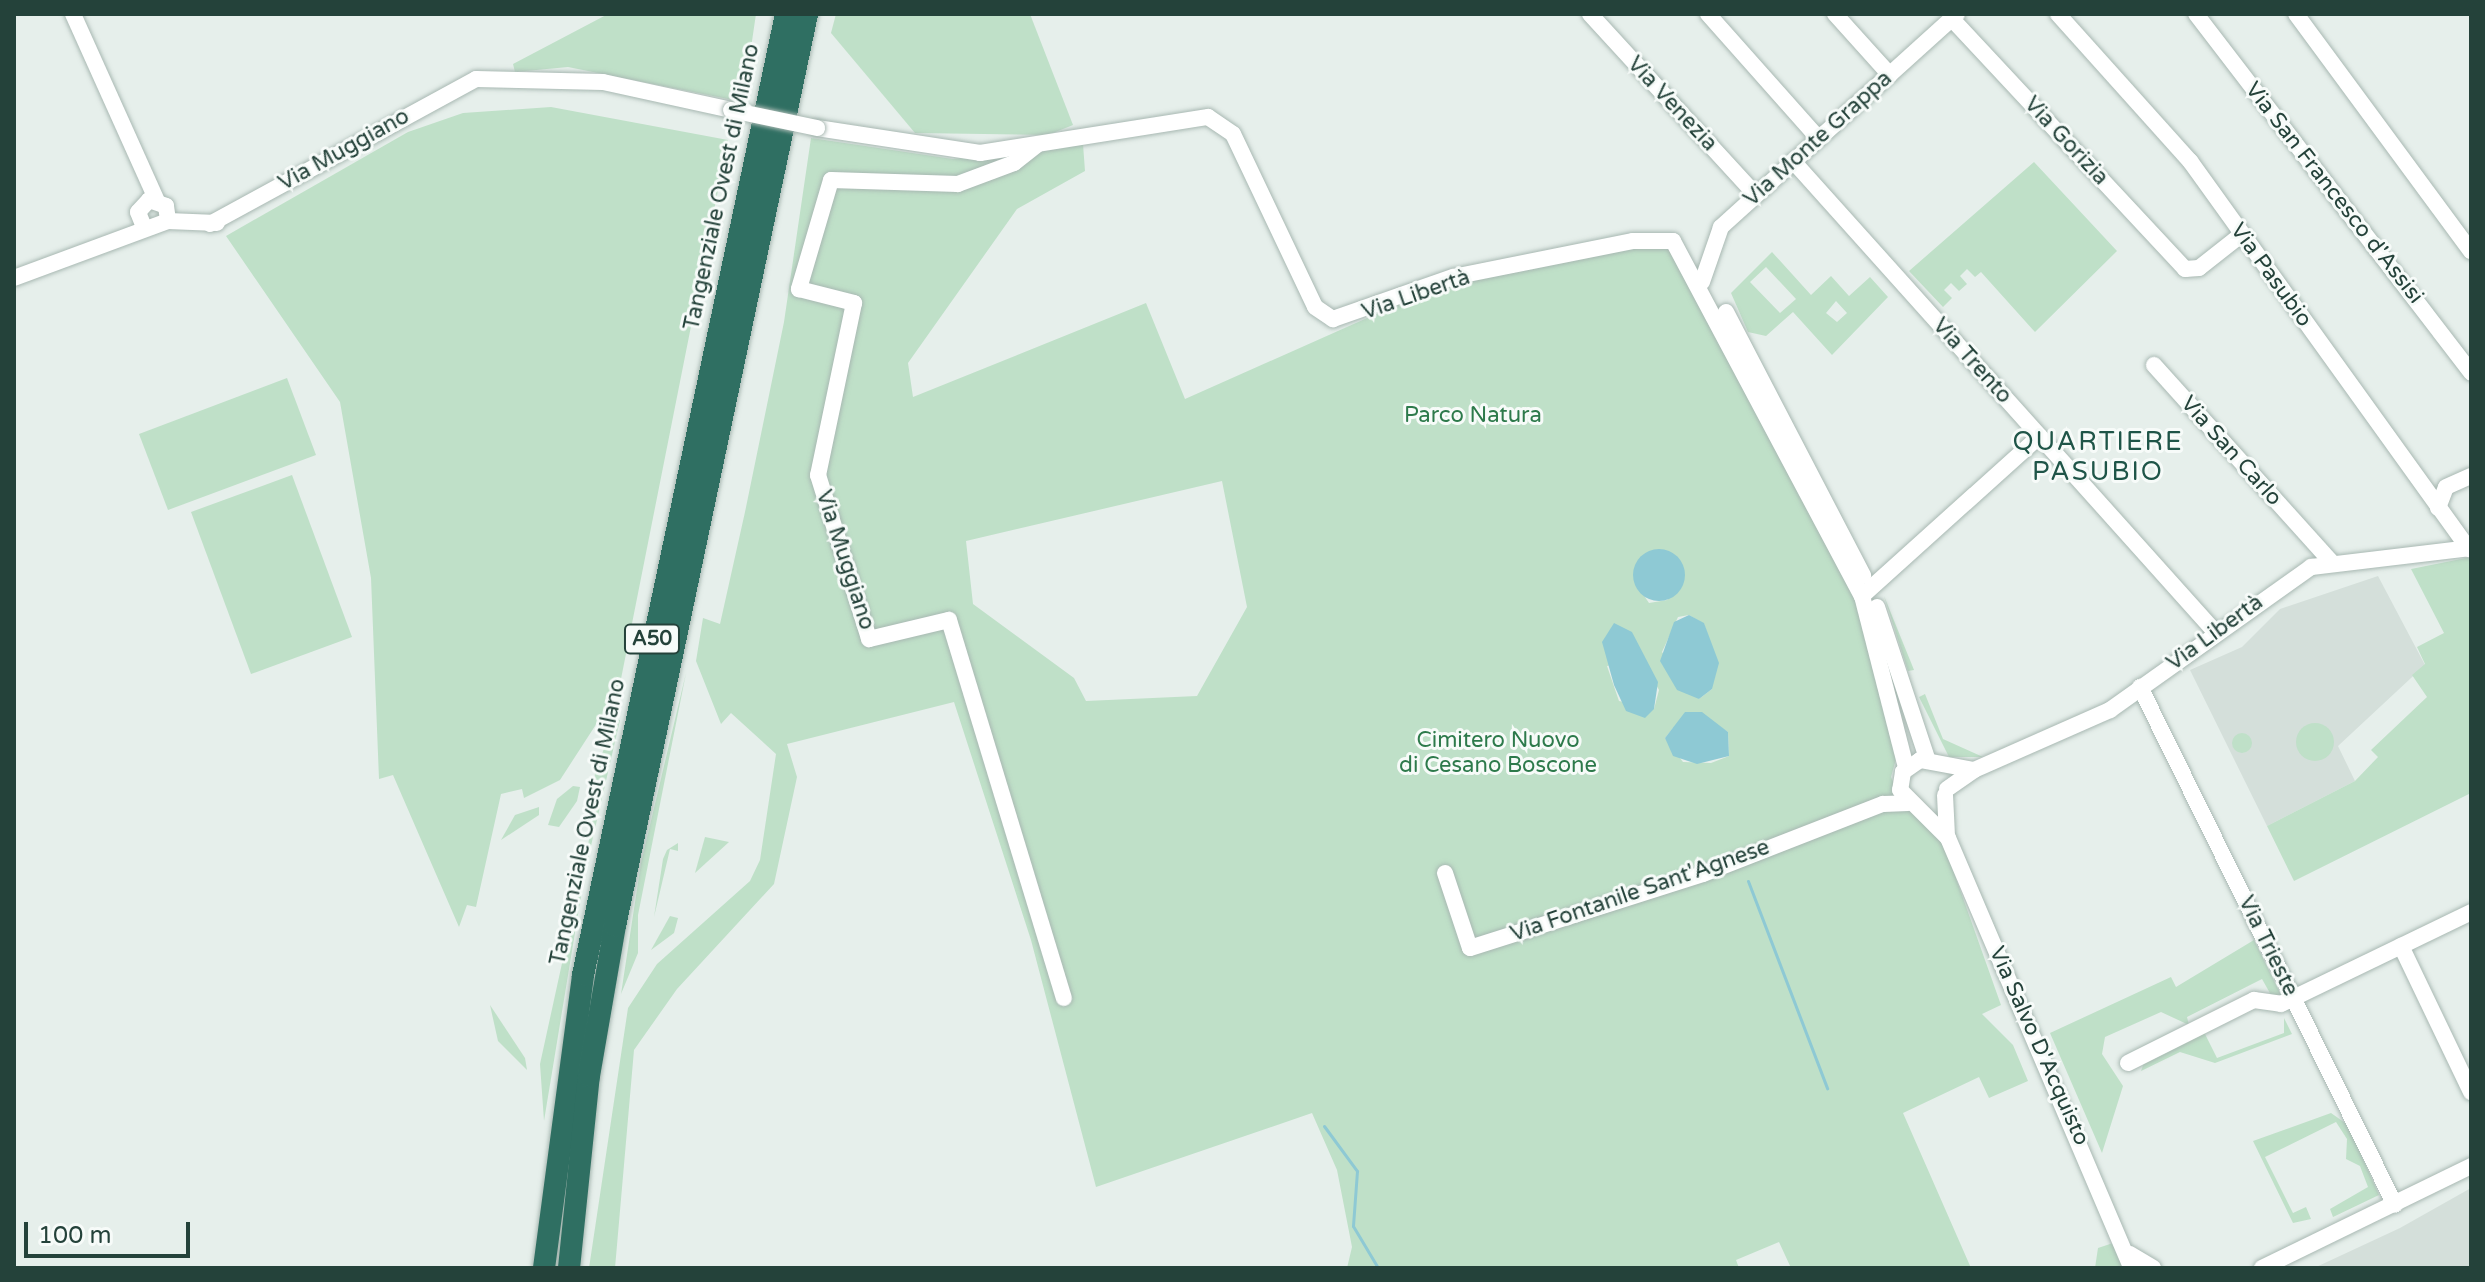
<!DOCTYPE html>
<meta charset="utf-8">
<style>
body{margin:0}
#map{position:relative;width:2485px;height:1282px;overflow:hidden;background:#e6efeb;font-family:"Varela Round",sans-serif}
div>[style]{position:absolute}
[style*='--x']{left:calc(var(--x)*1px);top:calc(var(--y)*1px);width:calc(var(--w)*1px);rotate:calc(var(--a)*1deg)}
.built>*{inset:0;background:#d4dfda}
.green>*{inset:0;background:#bfe0c8}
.round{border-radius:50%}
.water>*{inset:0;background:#8ec9d4}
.stream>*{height:3px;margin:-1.5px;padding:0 1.5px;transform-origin:1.5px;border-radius:1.5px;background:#8ec9d4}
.roads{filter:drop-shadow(0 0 2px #a8b8b2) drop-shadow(0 0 2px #a8b8b2)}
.minor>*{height:16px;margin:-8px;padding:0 8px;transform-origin:8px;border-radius:8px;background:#fff}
.highway>*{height:22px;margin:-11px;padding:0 11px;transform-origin:11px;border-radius:11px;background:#2f6f62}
.bridges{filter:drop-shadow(0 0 2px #a8b8b2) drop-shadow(0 0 2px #a8b8b2)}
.minor-bridge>*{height:16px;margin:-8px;padding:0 8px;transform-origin:8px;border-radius:8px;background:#fff}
span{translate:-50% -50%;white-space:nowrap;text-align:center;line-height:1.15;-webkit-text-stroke:6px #f7fbf9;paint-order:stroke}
.shield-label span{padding:2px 6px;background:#f7fbf9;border:2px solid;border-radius:6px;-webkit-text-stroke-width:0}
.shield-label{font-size:20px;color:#24423a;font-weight:700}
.street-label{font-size:22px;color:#24423a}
.park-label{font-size:22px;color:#2d7a4b}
.quarter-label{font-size:26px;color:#1f5548;letter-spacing:2px}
.frame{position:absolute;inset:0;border:16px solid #24423a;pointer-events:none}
.scale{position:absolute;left:24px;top:1222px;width:166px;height:36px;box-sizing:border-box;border:4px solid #24423a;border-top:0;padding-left:10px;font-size:24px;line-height:28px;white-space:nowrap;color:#24423a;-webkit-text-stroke:6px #f7fbf9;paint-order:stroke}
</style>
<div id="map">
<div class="built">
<div style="clip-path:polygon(2378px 576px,2425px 665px,2338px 746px,2355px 781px,2267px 826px,2190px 670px,2242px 647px,2280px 609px)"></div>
<div style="clip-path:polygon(2471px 1188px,2471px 1268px,2314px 1268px,2400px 1228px)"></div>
</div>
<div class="green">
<div style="clip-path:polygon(608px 14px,756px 14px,743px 102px,568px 67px,515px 72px,513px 64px)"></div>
<div style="clip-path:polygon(836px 14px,1030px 14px,1073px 125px,1048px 135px,915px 133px,831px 33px)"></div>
<div style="clip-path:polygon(551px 107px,728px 140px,619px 689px,560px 780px,524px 798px,522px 789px,501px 794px,476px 907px,467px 905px,459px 927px,393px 775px,379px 779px,371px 578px,340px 402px,226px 236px,408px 132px,463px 113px)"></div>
<div style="clip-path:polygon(evenodd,811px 138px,953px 159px,1083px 144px,1085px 171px,1017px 209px,908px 363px,913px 397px,1146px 303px,1185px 399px,1439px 286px,1655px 241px,1670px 245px,1859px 599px,1898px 752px,1891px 777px,1905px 808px,1920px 814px,1942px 839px,2001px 1005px,1982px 1014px,2013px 1045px,2028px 1081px,1989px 1098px,1979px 1077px,1903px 1113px,1971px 1268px,1791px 1268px,1779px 1242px,1736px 1260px,1739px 1268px,1347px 1268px,1352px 1247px,1337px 1170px,1312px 1113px,1096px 1187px,1031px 940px,954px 702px,787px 744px,797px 777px,774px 884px,677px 989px,634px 1050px,615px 1268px,589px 1268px,628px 1008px,657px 964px,750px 881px,760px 860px,776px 754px,731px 713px,721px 724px,696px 661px,703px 618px,720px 624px,745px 512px,784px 322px,811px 138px,1222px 481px,1247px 607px,1197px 696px,1086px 701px,1074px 678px,973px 604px,966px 541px,1222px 481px,811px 138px,1648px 553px,1680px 560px,1682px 582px,1667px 600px,1649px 603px,1634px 581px,1648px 553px,811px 138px,1689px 615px,1704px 624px,1712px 647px,1712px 689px,1699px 699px,1662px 652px,1678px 617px,1689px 615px,811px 138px,1642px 659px,1659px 690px,1654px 709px,1619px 701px,1607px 666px,1642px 659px,811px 138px,1720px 727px,1728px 732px,1729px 756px,1711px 763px,1683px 762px,1665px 738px,1673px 728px,1720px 727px)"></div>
<div style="clip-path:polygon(2034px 162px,2117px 251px,2035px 332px,1981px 272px,1975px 277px,1967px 269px,1960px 276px,1967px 284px,1959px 291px,1951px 283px,1944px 290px,1952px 298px,1943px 307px,1909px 271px)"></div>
<div style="clip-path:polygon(evenodd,1772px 252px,1811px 295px,1831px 276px,1849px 296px,1870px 277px,1888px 297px,1832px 355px,1793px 312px,1766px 336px,1748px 332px,1731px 293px,1772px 252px,1766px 267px,1796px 299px,1780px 313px,1750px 282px,1766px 267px,1772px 252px,1836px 301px,1847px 313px,1837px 322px,1826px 313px,1836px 301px)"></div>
<div style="clip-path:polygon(287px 378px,316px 455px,168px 510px,139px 434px)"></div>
<div style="clip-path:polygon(292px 475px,352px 637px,251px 674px,191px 512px)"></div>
<div style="clip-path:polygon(2471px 557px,2471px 793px,2294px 881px,2267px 826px,2355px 781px,2378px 757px,2371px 750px,2427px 697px,2412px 675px,2425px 664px,2417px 647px,2444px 633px,2411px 569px)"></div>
<div style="clip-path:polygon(1884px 596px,1914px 670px,1908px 671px)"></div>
<div style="clip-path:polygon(686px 673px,638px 915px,638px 953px,621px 994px,641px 863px)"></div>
<div style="clip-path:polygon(1925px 694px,1943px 739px,1983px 757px,1949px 757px,1919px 697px)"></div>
<div style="clip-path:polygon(616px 719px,620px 720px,585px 872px,544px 1121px,540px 1064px,592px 826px,595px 771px)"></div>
<div class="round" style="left:2296px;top:723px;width:38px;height:38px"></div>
<div class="round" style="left:2232px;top:733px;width:20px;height:20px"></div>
<div style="clip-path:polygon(573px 786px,580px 787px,577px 801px,559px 827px,548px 825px,557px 799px)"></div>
<div style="clip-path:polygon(539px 807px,539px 815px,501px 840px,515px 815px)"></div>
<div style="clip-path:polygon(705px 837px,729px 842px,695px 873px)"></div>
<div style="clip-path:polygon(678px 843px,678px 851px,670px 849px,654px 917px,663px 859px,667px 850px)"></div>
<div style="clip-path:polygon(670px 916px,678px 918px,674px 933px,651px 950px)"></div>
<div style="clip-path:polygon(2254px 940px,2281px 995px,2271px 995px,2262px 979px,2187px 1017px,2189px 1025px,2161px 1012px,2105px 1037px,2102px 1054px,2123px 1086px,2102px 1153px,2050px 1033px,2171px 977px,2176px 987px)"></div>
<div style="clip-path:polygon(490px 1005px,525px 1058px,527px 1070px,498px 1041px)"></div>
<div style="clip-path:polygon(2284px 1018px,2292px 1034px,2215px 1063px,2180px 1052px,2141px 1071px,2145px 1060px,2204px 1032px,2217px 1058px,2284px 1033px)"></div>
<div style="clip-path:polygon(2331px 1113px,2348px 1125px,2379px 1195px,2333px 1217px,2330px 1209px,2368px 1187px,2360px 1166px,2346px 1159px,2347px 1139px,2336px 1122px,2265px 1157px,2293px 1213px,2306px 1207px,2311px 1219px,2293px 1223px,2253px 1141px)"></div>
<div style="clip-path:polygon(2116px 1242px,2124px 1268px,2095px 1268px,2098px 1248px)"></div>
</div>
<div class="water">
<div class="round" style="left:1633px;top:549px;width:52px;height:52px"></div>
<div style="clip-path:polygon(1689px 615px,1704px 623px,1719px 663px,1712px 689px,1699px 699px,1677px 690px,1660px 661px,1674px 622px)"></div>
<div style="clip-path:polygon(1614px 623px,1632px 632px,1658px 682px,1654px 709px,1645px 718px,1626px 711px,1614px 685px,1602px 642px)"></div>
<div style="clip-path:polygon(1685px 712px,1702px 712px,1728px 732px,1729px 756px,1697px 764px,1673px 756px,1665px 738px)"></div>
</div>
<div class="stream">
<div style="--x:1748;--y:881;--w:222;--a:69.1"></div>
<div style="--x:1324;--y:1126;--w:56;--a:53.7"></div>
<div style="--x:1357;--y:1171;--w:55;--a:94.2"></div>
<div style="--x:1353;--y:1226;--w:49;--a:59.2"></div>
</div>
<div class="roads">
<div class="minor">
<div style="--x:73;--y:14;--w:203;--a:65.8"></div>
<div style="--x:1590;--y:14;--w:244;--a:47.5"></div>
<div style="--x:1708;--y:14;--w:167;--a:48.4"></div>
<div style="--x:1835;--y:14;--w:82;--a:48"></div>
<div style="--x:2058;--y:14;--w:198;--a:48.1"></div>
<div style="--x:2190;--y:161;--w:478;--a:54.3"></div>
<div style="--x:2196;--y:14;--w:452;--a:52.5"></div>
<div style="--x:2296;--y:14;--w:295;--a:53.6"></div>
<div style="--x:1952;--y:19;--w:342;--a:47"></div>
<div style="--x:2185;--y:269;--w:14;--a:-4"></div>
<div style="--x:2199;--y:268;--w:55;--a:-38.3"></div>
<div style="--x:817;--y:128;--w:165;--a:8.7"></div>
<div style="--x:980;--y:153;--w:231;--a:-9"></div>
<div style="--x:1208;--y:117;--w:30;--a:34"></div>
<div style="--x:1233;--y:134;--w:191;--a:64.6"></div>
<div style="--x:1315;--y:307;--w:22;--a:34"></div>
<div style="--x:1333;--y:319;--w:127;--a:-19.3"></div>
<div style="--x:1453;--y:277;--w:184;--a:-11.3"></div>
<div style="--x:1633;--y:241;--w:40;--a:0"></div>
<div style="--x:1673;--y:241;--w:402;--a:62"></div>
<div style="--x:1862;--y:596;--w:177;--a:75.6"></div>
<div style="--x:1037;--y:145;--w:29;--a:142"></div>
<div style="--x:1014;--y:163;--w:60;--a:159.4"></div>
<div style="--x:958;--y:184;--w:127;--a:-178.2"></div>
<div style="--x:831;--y:180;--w:114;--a:106.4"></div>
<div style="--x:799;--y:289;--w:57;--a:14.3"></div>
<div style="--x:854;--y:303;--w:176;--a:101.8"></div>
<div style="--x:818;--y:475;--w:172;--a:72.7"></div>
<div style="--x:869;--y:639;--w:82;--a:-13.4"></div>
<div style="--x:949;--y:620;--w:395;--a:73.1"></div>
<div style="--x:1793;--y:161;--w:634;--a:48.13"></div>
<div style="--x:168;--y:221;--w:49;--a:2.3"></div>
<div style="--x:210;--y:224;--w:303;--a:-28.6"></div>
<div style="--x:476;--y:79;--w:127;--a:1.4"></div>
<div style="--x:603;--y:82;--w:131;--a:12.3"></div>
<div style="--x:144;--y:227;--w:16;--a:-112"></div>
<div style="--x:138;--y:212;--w:16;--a:-47"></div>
<div style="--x:149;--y:200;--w:18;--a:19"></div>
<div style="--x:166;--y:206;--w:15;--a:82"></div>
<div style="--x:14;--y:278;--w:164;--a:-20.3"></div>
<div style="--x:1702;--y:282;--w:58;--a:-70.9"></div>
<div style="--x:1721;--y:227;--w:318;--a:-42.1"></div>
<div style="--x:1726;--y:312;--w:297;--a:62.5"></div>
<div style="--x:2154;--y:365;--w:266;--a:48"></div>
<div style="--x:2438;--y:508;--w:22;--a:-69"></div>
<div style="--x:2446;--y:487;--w:27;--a:-24"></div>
<div style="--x:1862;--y:596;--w:239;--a:-42"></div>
<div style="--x:1877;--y:607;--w:162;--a:71.7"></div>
<div style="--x:2140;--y:687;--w:577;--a:63.79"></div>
<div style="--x:1974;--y:770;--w:55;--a:-169.5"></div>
<div style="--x:1920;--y:760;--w:21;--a:145"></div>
<div style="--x:1903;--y:772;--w:18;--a:99"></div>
<div style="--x:1900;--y:790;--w:68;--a:45"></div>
<div style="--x:1948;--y:838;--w:467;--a:66.9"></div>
<div style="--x:1947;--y:789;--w:33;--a:-35"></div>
<div style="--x:1974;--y:770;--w:149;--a:-23.8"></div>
<div style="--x:2110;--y:710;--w:247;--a:-35.4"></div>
<div style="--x:2311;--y:567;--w:161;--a:-6.8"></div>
<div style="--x:1945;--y:795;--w:41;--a:87.2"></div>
<div style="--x:1445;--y:873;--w:79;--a:71.6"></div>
<div style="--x:1470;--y:948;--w:244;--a:-17.6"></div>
<div style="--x:1703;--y:874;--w:193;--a:-21.3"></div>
<div style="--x:1883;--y:804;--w:25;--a:-2"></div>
<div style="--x:2401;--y:946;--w:162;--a:64.4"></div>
<div style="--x:2128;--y:1063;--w:141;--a:-26.6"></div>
<div style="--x:2254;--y:1000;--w:27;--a:8"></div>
<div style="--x:2281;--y:1004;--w:211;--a:-25.8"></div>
<div style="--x:2130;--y:1254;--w:27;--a:31"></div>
<div style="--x:2262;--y:1268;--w:233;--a:-26"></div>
</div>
<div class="highway">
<div style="--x:544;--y:1268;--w:296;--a:-82.4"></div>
<div style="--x:583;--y:975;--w:982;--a:-78.07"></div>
<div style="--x:569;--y:1268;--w:193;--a:-84.1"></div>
<div style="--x:589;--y:1076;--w:152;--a:-80.2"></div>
<div style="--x:615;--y:926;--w:932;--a:-78.11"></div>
</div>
</div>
<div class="bridges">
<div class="minor-bridge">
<div style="--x:731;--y:110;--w:88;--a:11.8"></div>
</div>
</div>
<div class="shield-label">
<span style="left:652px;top:639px">A50</span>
</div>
<div class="street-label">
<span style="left:1672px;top:104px;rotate:47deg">Via Venezia</span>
<span style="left:1818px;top:139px;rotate:-42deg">Via Monte Grappa</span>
<span style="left:2066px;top:141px;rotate:47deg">Via Gorizia</span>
<span style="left:344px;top:150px;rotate:-29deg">Via Muggiano</span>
<span style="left:722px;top:187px;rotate:-78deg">Tangenziale Ovest di Milano</span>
<span style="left:2334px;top:193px;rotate:52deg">Via San Francesco d'Assisi</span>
<span style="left:2271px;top:275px;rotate:54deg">Via Pasubio</span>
<span style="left:1416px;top:295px;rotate:-19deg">Via Libertà</span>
<span style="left:1972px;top:361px;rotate:48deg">Via Trento</span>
<span style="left:2231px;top:451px;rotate:48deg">Via San Carlo</span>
<span style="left:845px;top:560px;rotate:72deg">Via Muggiano</span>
<span style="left:2215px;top:633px;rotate:-36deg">Via Libertà</span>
<span style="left:588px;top:822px;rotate:-78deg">Tangenziale Ovest di Milano</span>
<span style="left:1640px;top:891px;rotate:-19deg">Via Fontanile Sant'Agnese</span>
<span style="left:2268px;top:946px;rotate:64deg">Via Trieste</span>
<span style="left:2039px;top:1046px;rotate:66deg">Via Salvo D'Acquisto</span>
</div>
<div class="park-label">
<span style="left:1473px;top:416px">Parco Natura</span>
<span style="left:1498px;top:753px">Cimitero Nuovo<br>di Cesano Boscone</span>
</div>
<div class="quarter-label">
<span style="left:2098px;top:457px">QUARTIERE<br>PASUBIO</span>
</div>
<div class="frame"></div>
<div class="scale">100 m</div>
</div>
